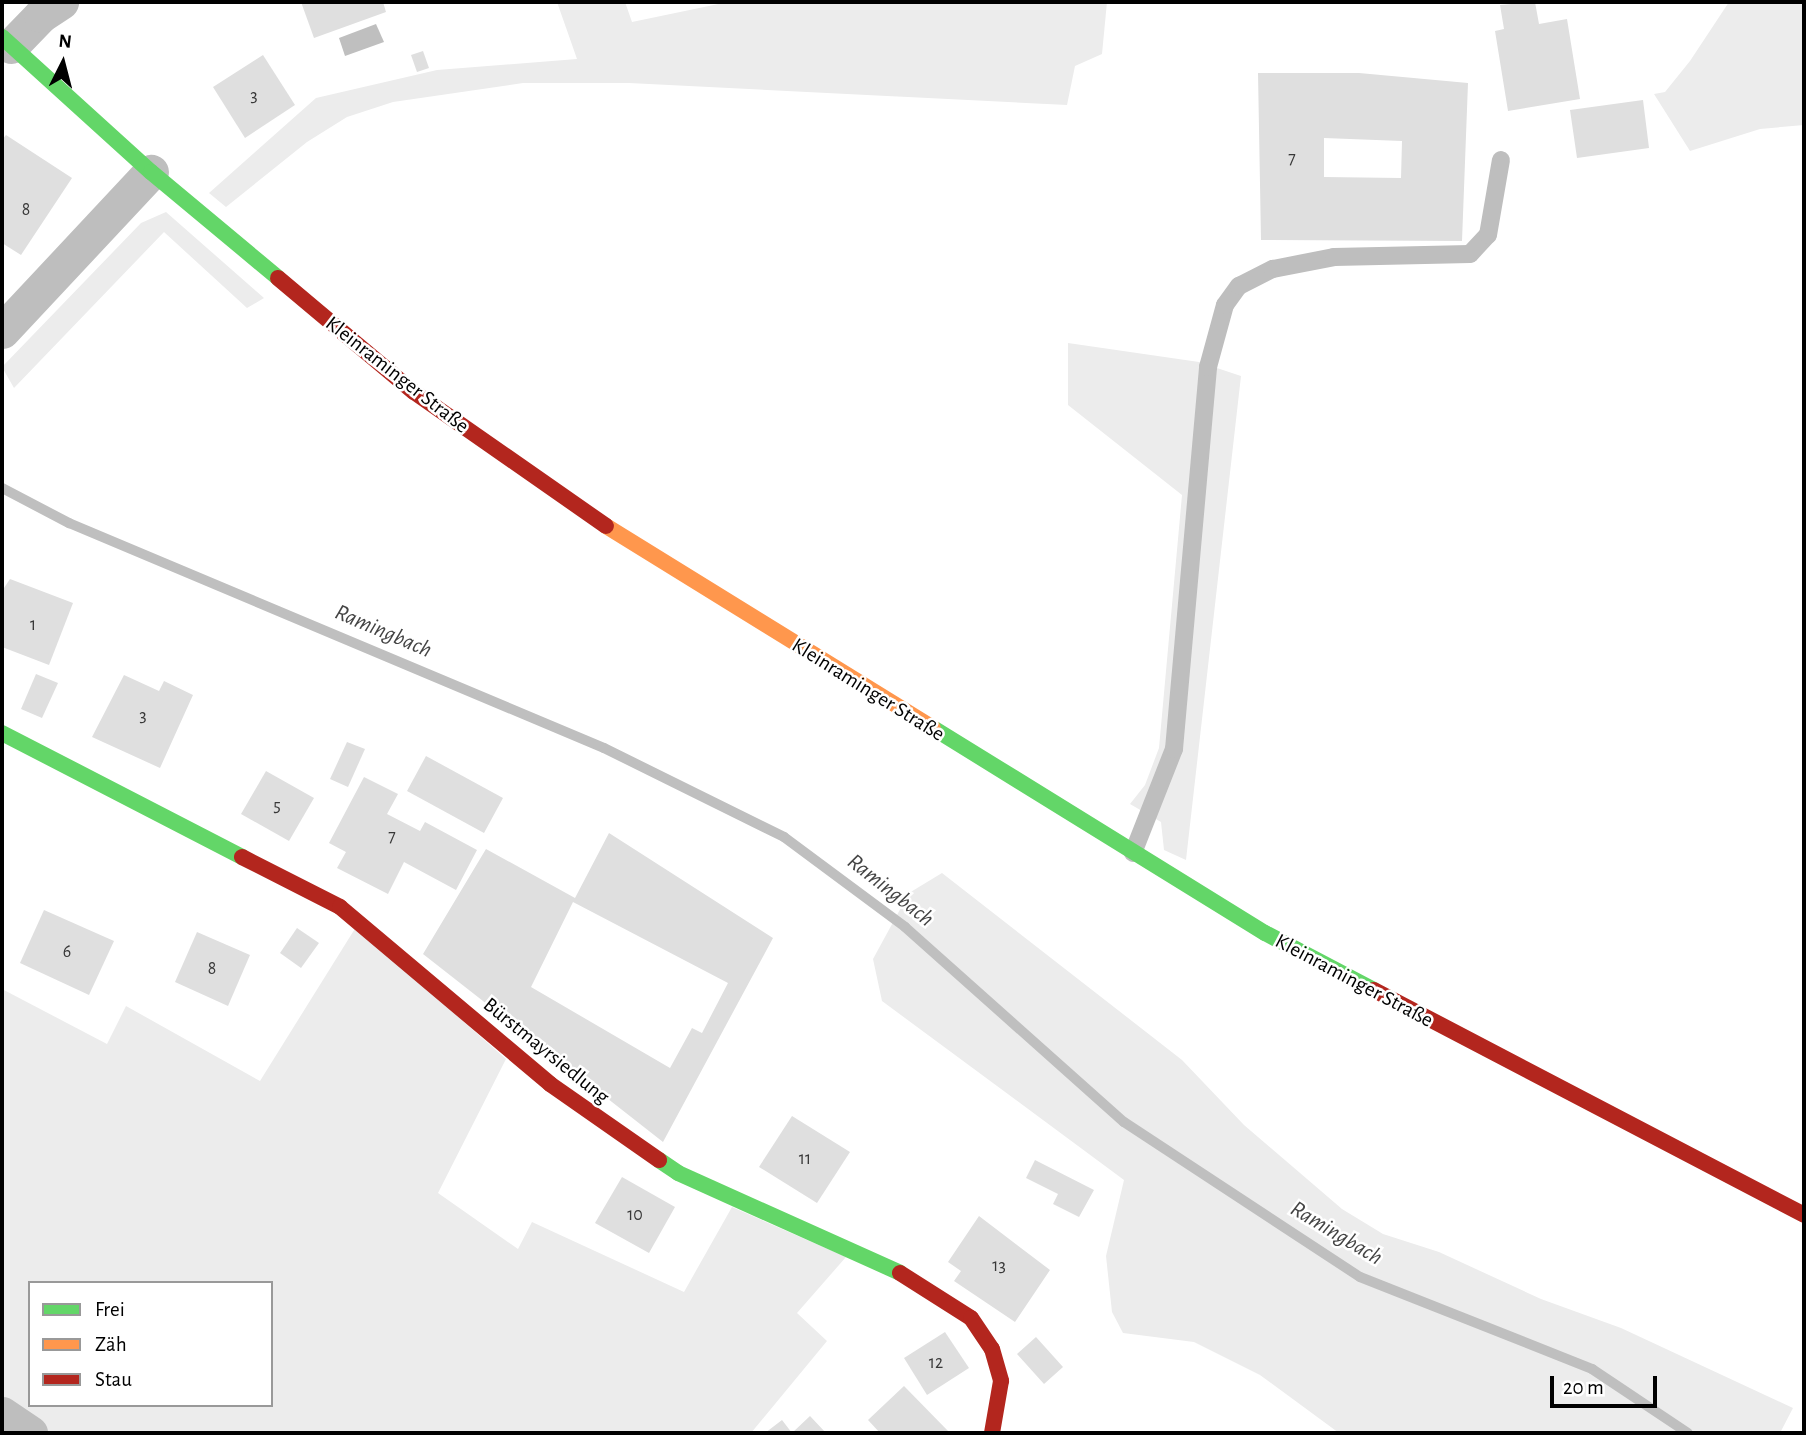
<!DOCTYPE html>
<meta charset="utf-8">
<style>
body{margin:0}
#map{position:relative;width:1806px;height:1435px;overflow:hidden;background:#fff;font-family:"Alegreya Sans",sans-serif}
div>[style]{position:absolute}
[style*='--x']{left:calc(var(--x)*1px);top:calc(var(--y)*1px);width:calc(var(--w)*1px);rotate:calc(var(--a)*1deg)}
.green>*{inset:0;background:#ececec}
.water>*{inset:0;background:#bfbfbf}
.stream>*{height:10px;margin:-5px;padding:0 5px;transform-origin:5px;border-radius:5px;background:#bfbfbf}
.building>*{inset:0;background:#dfdfdf}
.lane>*{height:18px;margin:-9px;padding:0 9px;transform-origin:9px;border-radius:9px;background:#bebebe}
.street>*{height:35px;margin:-17.5px;padding:0 17.5px;transform-origin:17.5px;border-radius:17.5px;background:#bebebe}
.fast>*{height:16px;margin:-8px;padding:0 8px;transform-origin:8px;border-radius:8px;background:#63d668}
.slow>*{height:16px;margin:-8px;padding:0 8px;transform-origin:8px;border-radius:8px;background:#ff974d}
.jam>*{height:16px;margin:-8px;padding:0 8px;transform-origin:8px;border-radius:8px;background:#b3261e}
span{translate:-50% -50%;white-space:nowrap;text-align:center;line-height:1.15;-webkit-text-stroke:5px #fff;paint-order:stroke}
.number-label{font-size:18px;color:#383838}
.number-label span{-webkit-text-stroke-width:0}
.street-label{font-size:21px;color:#000}
.water-label{font-size:23px;color:#444;font-style:italic}
.frame{position:absolute;inset:0;border:4px solid #000;pointer-events:none}
.legend{position:absolute;left:28px;top:1281px;width:245px;height:126px;box-sizing:border-box;background:#fff;border:2px solid #999;margin:0;padding:9px 12px;list-style:none;font-size:21px;color:#000}
.legend li{display:flex;align-items:center;gap:14px;height:35px}
.legend b{width:35px;border:2px solid #999}
.north{position:absolute;left:28px;top:28px;width:70px;height:70px;-webkit-text-stroke:5px #fff;paint-order:stroke;rotate:6deg;font-size:19px;font-weight:700;line-height:28px;text-align:center;color:#000}
.north::after{content:'';display:block;margin:auto;width:24px;height:32px;background:#000;clip-path:polygon(50% 0,100% 100%,50% 72%,0 100%)}
.scale{position:absolute;left:1550px;top:1376px;width:107px;height:32px;box-sizing:border-box;border:4px solid #000;border-top:0;padding-left:9px;font-size:21px;line-height:24px;white-space:nowrap;color:#000;-webkit-text-stroke:5px #fff;paint-order:stroke}
</style>
<div id="map">
<div class="green">
<div style="clip-path:polygon(557px 2px,625px 2px,632px 22px,728px 2px,1107px 2px,1102px 54px,1075px 66px,1067px 105px,629px 83px,523px 83px,393px 102px,347px 117px,307px 142px,226px 207px,209px 193px,316px 98px,437px 70px,577px 59px)"></div>
<div style="clip-path:polygon(1729px 2px,1804px 2px,1804px 125px,1760px 129px,1690px 151px,1654px 94px,1665px 92px,1690px 61px)"></div>
<div style="clip-path:polygon(166px 212px,264px 298px,247px 308px,164px 232px,14px 388px,2px 367px,141px 223px)"></div>
<div style="clip-path:polygon(1068px 343px,1199px 362px,1241px 376px,1186px 860px,1164px 850px,1161px 822px,1130px 804px,1145px 785px,1159px 748px,1182px 495px,1068px 405px)"></div>
<div style="clip-path:polygon(942px 873px,1182px 1060px,1244px 1125px,1342px 1209px,1383px 1234px,1439px 1252px,1541px 1299px,1621px 1328px,1793px 1408px,1780px 1433px,1339px 1433px,1260px 1375px,1194px 1342px,1123px 1333px,1112px 1312px,1106px 1256px,1124px 1180px,882px 1001px,873px 959px,909px 893px)"></div>
<div style="clip-path:polygon(evenodd,356px 927px,506px 1059px,438px 1193px,518px 1249px,532px 1222px,684px 1292px,732px 1207px,846px 1257px,797px 1313px,827px 1341px,751px 1433px,2px 1433px,2px 989px,107px 1044px,126px 1006px,260px 1081px,356px 927px,30px 1283px,271px 1283px,271px 1405px,30px 1405px,30px 1283px)"></div>
</div>
<div class="water">
<div style="clip-path:polygon(376px 24px,384px 42px,345px 56px,339px 38px)"></div>
</div>
<div class="stream">
<div style="--x:2;--y:488;--w:76;--a:27.6"></div>
<div style="--x:69;--y:523;--w:580;--a:22.81"></div>
<div style="--x:604;--y:748;--w:201;--a:26.3"></div>
<div style="--x:784;--y:837;--w:151;--a:36.6"></div>
<div style="--x:905;--y:927;--w:293;--a:41.7"></div>
<div style="--x:1124;--y:1122;--w:282;--a:33.3"></div>
<div style="--x:1360;--y:1277;--w:250;--a:21.6"></div>
<div style="--x:1592;--y:1369;--w:115;--a:33.7"></div>
</div>
<div class="building">
<div style="clip-path:polygon(301px 2px,383px 2px,386px 12px,314px 38px)"></div>
<div style="clip-path:polygon(1535px 2px,1539px 24px,1567px 19px,1580px 99px,1508px 111px,1495px 31px,1504px 29px,1500px 5px)"></div>
<div style="clip-path:polygon(423px 51px,429px 68px,417px 72px,411px 55px)"></div>
<div style="clip-path:polygon(263px 55px,295px 105px,245px 138px,213px 87px)"></div>
<div style="clip-path:polygon(evenodd,1258px 73px,1359px 73px,1468px 83px,1462px 241px,1261px 240px,1258px 73px,1324px 138px,1402px 141px,1401px 178px,1324px 177px,1324px 138px)"></div>
<div style="clip-path:polygon(1643px 100px,1649px 148px,1577px 158px,1570px 110px)"></div>
<div style="clip-path:polygon(6px 135px,72px 178px,21px 255px,2px 243px,2px 140px)"></div>
<div style="clip-path:polygon(10px 579px,73px 603px,49px 665px,2px 647px,2px 591px)"></div>
<div style="clip-path:polygon(36px 674px,58px 683px,42px 718px,21px 709px)"></div>
<div style="clip-path:polygon(124px 675px,159px 691px,164px 681px,193px 695px,160px 768px,92px 737px)"></div>
<div style="clip-path:polygon(347px 742px,365px 749px,348px 787px,330px 779px)"></div>
<div style="clip-path:polygon(426px 756px,503px 798px,484px 833px,407px 791px)"></div>
<div style="clip-path:polygon(266px 771px,314px 798px,289px 841px,241px 814px)"></div>
<div style="clip-path:polygon(364px 777px,398px 794px,387px 814px,420px 831px,425px 822px,477px 850px,456px 890px,404px 862px,388px 894px,337px 868px,346px 852px,329px 843px)"></div>
<div style="clip-path:polygon(evenodd,609px 833px,773px 938px,663px 1142px,423px 954px,486px 849px,575px 898px,609px 833px,573px 902px,728px 983px,702px 1033px,692px 1028px,670px 1068px,531px 987px,573px 902px)"></div>
<div style="clip-path:polygon(44px 910px,114px 941px,89px 995px,20px 963px)"></div>
<div style="clip-path:polygon(297px 928px,319px 943px,301px 968px,280px 953px)"></div>
<div style="clip-path:polygon(197px 932px,250px 955px,228px 1006px,175px 982px)"></div>
<div style="clip-path:polygon(792px 1116px,850px 1152px,817px 1203px,759px 1167px)"></div>
<div style="clip-path:polygon(1035px 1160px,1094px 1190px,1079px 1217px,1053px 1204px,1058px 1194px,1026px 1178px)"></div>
<div style="clip-path:polygon(622px 1177px,675px 1207px,649px 1253px,595px 1223px)"></div>
<div style="clip-path:polygon(979px 1216px,1050px 1270px,1015px 1322px,954px 1281px,961px 1271px,948px 1262px)"></div>
<div style="clip-path:polygon(945px 1332px,969px 1368px,927px 1395px,904px 1358px)"></div>
<div style="clip-path:polygon(1036px 1337px,1063px 1367px,1044px 1384px,1017px 1354px)"></div>
<div style="clip-path:polygon(904px 1386px,950px 1433px,880px 1433px,868px 1420px)"></div>
<div style="clip-path:polygon(810px 1416px,826px 1433px,765px 1433px,782px 1420px,792px 1433px)"></div>
</div>
<div class="lane">
<div style="--x:1133;--y:853;--w:112;--a:-68.5"></div>
<div style="--x:1174;--y:749;--w:384;--a:-84.9"></div>
<div style="--x:1208;--y:367;--w:64;--a:-74.7"></div>
<div style="--x:1225;--y:305;--w:24;--a:-54"></div>
<div style="--x:1239;--y:286;--w:38;--a:-27"></div>
<div style="--x:1273;--y:269;--w:62;--a:-11.1"></div>
<div style="--x:1334;--y:257;--w:136;--a:-1.3"></div>
<div style="--x:1470;--y:254;--w:26;--a:-47"></div>
<div style="--x:1488;--y:235;--w:76;--a:-80.2"></div>
</div>
<div class="street">
<div style="--x:11;--y:46;--w:43;--a:-45.9"></div>
<div style="--x:41;--y:15;--w:24;--a:-33"></div>
<div style="--x:2;--y:331;--w:218;--a:-46.9"></div>
<div style="--x:2;--y:1414;--w:34;--a:34"></div>
</div>
<div class="fast">
<div style="--x:2;--y:37;--w:201;--a:42.2"></div>
<div style="--x:151;--y:172;--w:165;--a:39.8"></div>
<div style="--x:933;--y:728;--w:390;--a:31.7"></div>
<div style="--x:1265;--y:933;--w:123;--a:27.6"></div>
<div style="--x:2;--y:733;--w:270;--a:27.3"></div>
<div style="--x:659;--y:1160;--w:23;--a:34"></div>
<div style="--x:678;--y:1173;--w:243;--a:24.2"></div>
</div>
<div class="slow">
<div style="--x:606;--y:526;--w:384;--a:31.7"></div>
</div>
<div class="jam">
<div style="--x:278;--y:278;--w:177;--a:40"></div>
<div style="--x:414;--y:392;--w:234;--a:34.9"></div>
<div style="--x:242;--y:857;--w:110;--a:27"></div>
<div style="--x:340;--y:907;--w:275;--a:40.1"></div>
<div style="--x:550;--y:1084;--w:133;--a:34.9"></div>
<div style="--x:1374;--y:990;--w:485;--a:27.6"></div>
<div style="--x:900;--y:1273;--w:84;--a:32.4"></div>
<div style="--x:971;--y:1318;--w:37;--a:56"></div>
<div style="--x:992;--y:1349;--w:33;--a:74"></div>
<div style="--x:1001;--y:1381;--w:53;--a:99.8"></div>
</div>
<div class="number-label">
<span style="left:254px;top:96px">3</span>
<span style="left:1292px;top:159px">7</span>
<span style="left:26px;top:210px">8</span>
<span style="left:33px;top:625px">1</span>
<span style="left:143px;top:716px">3</span>
<span style="left:277px;top:806px">5</span>
<span style="left:392px;top:837px">7</span>
<span style="left:67px;top:952px">6</span>
<span style="left:212px;top:969px">8</span>
<span style="left:805px;top:1159px">11</span>
<span style="left:635px;top:1215px">10</span>
<span style="left:999px;top:1266px">13</span>
<span style="left:936px;top:1363px">12</span>
</div>
<div class="street-label">
<span style="left:397px;top:375px;rotate:38deg">Kleinraminger Straße</span>
<span style="left:868px;top:690px;rotate:32deg">Kleinraminger Straße</span>
<span style="left:1354px;top:981px;rotate:28deg">Kleinraminger Straße</span>
<span style="left:546px;top:1051px;rotate:39deg">Bürstmayrsiedlung</span>
</div>
<div class="water-label">
<span style="left:383px;top:632px;rotate:23deg">Ramingbach</span>
<span style="left:890px;top:891px;rotate:38deg">Ramingbach</span>
<span style="left:1336px;top:1234px;rotate:31deg">Ramingbach</span>
</div>
<div class="frame"></div>
<ul class="legend">
<li><b style="height:9px;background:#63d668"></b>Frei</li>
<li><b style="height:9px;background:#ff974d"></b>Zäh</li>
<li><b style="height:9px;background:#b3261e"></b>Stau</li>
</ul>
<div class="north">N</div>
<div class="scale">20 m</div>
</div>
